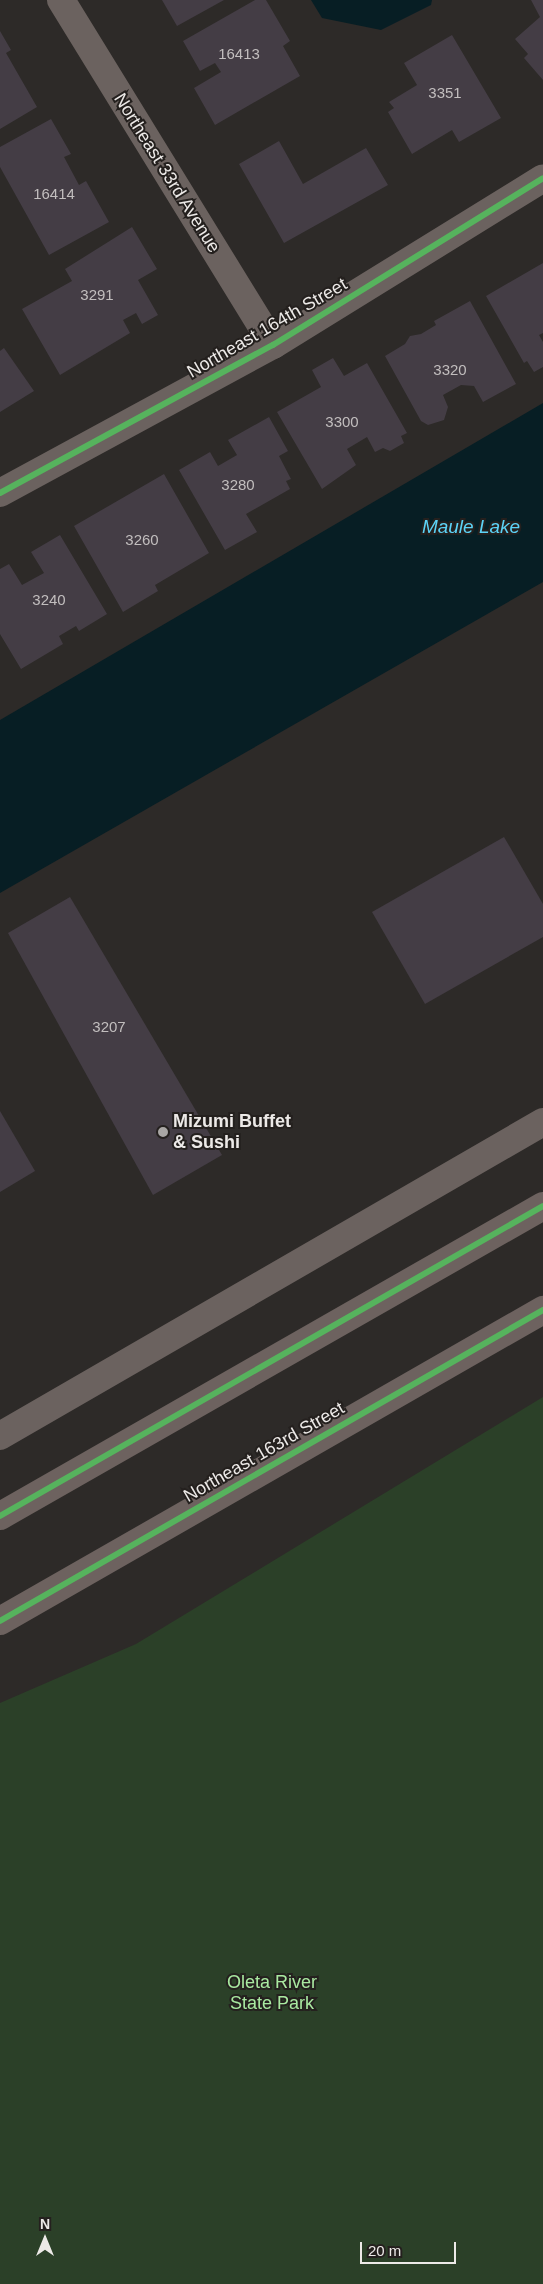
<!DOCTYPE html>
<style>
body{margin:0}
#map{position:relative;width:543px;height:2284px;overflow:hidden;background:#2d2a28;font-family:Arial,sans-serif}
div>[style]{position:absolute}
[style*='--x']{left:calc(var(--x)*1px);top:calc(var(--y)*1px);width:calc(var(--w)*1px);rotate:calc(var(--a)*1deg)}
.green>*{inset:0;background:#2b4028}
.water>*{inset:0;background:#071e24}
.building>*{inset:0;background:#443d45}
.minor>*{height:28px;margin:-14px;padding:0 14px;transform-origin:14px;border-radius:14px;background:#6b625f}
.major>*{height:28px;margin:-14px;padding:0 14px;transform-origin:14px;border-radius:14px;background:#6d625f}
.cycleway>*{height:6px;margin:-3px;padding:0 3px;transform-origin:3px;border-radius:3px;background:#56b35d}
.dots>*{width:14px;height:14px;translate:-50% -50%;box-sizing:border-box;border:2px solid #24201e;border-radius:50%}
span{translate:-50% -50%;white-space:nowrap;text-align:center;line-height:1.15;-webkit-text-stroke:4px #24201e;paint-order:stroke}
.number-label{font-size:15px;color:#c2bebe}
.number-label span{-webkit-text-stroke-width:0}
.street-label{font-size:18px;color:#ece9e7}
.poi-label{font-size:18px;color:#ece9e7;font-weight:700}
.left{translate:0 -50%;text-align:left}
.park-label{font-size:18px;color:#a9e9a1}
.water-label{font-size:19px;color:#5cd3f7;font-style:italic}
.north{position:absolute;left:20px;top:2214px;width:50px;height:50px;-webkit-text-stroke:4px #24201e;paint-order:stroke;rotate:0deg;font-size:14px;font-weight:700;line-height:20px;text-align:center;color:#ece9e7}
.north::after{content:'';display:block;margin:auto;width:18px;height:22px;background:#ece9e7;clip-path:polygon(50% 0,100% 100%,50% 72%,0 100%)}
.scale{position:absolute;left:360px;top:2242px;width:96px;height:22px;box-sizing:border-box;border:2px solid #ece9e7;border-top:0;padding-left:6px;font-size:15px;line-height:18px;white-space:nowrap;color:#ece9e7;-webkit-text-stroke:4px #24201e;paint-order:stroke}
</style>
<div id="map">
<div class="green">
<div style="clip-path:polygon(543px 1397px,543px 2284px,0 2284px,0 1703px,136px 1644px)"></div>
</div>
<div class="water">
<div style="clip-path:polygon(311px 0,432px 0,431px 5px,381px 30px,322px 18px)"></div>
<div style="clip-path:polygon(543px 403px,543px 582px,0 893px,0 720px)"></div>
</div>
<div class="building">
<div style="clip-path:polygon(162px 0,224px 0,177px 26px)"></div>
<div style="clip-path:polygon(255px 0,266px 0,290px 41px,283px 46px,300px 76px,215px 125px,194px 88px,221px 72px,215px 63px,200px 71px,183px 41px)"></div>
<div style="clip-path:polygon(531px 0,543px 0,543px 80px,524px 58px,528px 54px,515px 39px,540px 17px)"></div>
<div style="clip-path:polygon(0 31px,11px 50px,6px 53px,37px 107px,0 129px)"></div>
<div style="clip-path:polygon(452px 35px,501px 118px,459px 142px,452px 130px,412px 154px,388px 112px,394px 108px,389px 102px,417px 85px,404px 63px)"></div>
<div style="clip-path:polygon(51px 119px,71px 154px,64px 157px,79px 185px,86px 181px,109px 222px,49px 255px,0 167px,0 147px)"></div>
<div style="clip-path:polygon(279px 141px,303px 184px,366px 148px,388px 185px,284px 243px,239px 164px)"></div>
<div style="clip-path:polygon(132px 227px,157px 269px,138px 280px,158px 315px,142px 324px,136px 313px,123px 320px,130px 333px,60px 375px,22px 309px,72px 281px,65px 269px)"></div>
<div style="clip-path:polygon(543px 263px,543px 333px,539px 335px,543px 342px,543px 367px,534px 372px,527px 361px,524px 363px,486px 296px)"></div>
<div style="clip-path:polygon(470px 301px,516px 384px,483px 402px,474px 386px,461px 385px,443px 395px,448px 407px,444px 420px,428px 425px,421px 421px,385px 356px,405px 344px,410px 336px,421px 334px,436px 325px,434px 321px)"></div>
<div style="clip-path:polygon(4px 348px,34px 391px,0 412px,0 351px)"></div>
<div style="clip-path:polygon(333px 358px,344px 376px,367px 363px,407px 433px,401px 436px,404px 443px,390px 451px,383px 448px,375px 452px,367px 437px,347px 449px,356px 465px,322px 489px,277px 412px,321px 387px,312px 370px)"></div>
<div style="clip-path:polygon(269px 417px,288px 451px,279px 456px,291px 479px,286px 481px,290px 489px,246px 514px,257px 532px,225px 550px,179px 470px,210px 452px,218px 466px,237px 455px,228px 440px)"></div>
<div style="clip-path:polygon(164px 474px,209px 553px,155px 585px,158px 591px,123px 612px,74px 526px)"></div>
<div style="clip-path:polygon(60px 535px,107px 614px,79px 631px,76px 626px,59px 636px,63px 644px,21px 669px,0 634px,0 569px,9px 564px,22px 585px,44px 573px,31px 552px)"></div>
<div style="clip-path:polygon(504px 837px,543px 904px,543px 937px,425px 1004px,372px 912px)"></div>
<div style="clip-path:polygon(70px 897px,222px 1155px,153px 1195px,8px 933px)"></div>
<div style="clip-path:polygon(0 1111px,35px 1171px,0 1192px)"></div>
</div>
<div class="minor">
<div style="--x:61;--y:0;--w:405;--a:58.4"></div>
<div style="--x:0;--y:493;--w:311;--a:-28.5"></div>
<div style="--x:273;--y:345;--w:317;--a:-31.7"></div>
<div style="--x:0;--y:1436;--w:627;--a:-30.04"></div>
</div>
<div class="major">
<div style="--x:0;--y:1516;--w:625;--a:-29.72"></div>
<div style="--x:0;--y:1621;--w:626;--a:-29.8"></div>
</div>
<div class="cycleway">
<div style="--x:0;--y:493;--w:311;--a:-28.5"></div>
<div style="--x:273;--y:345;--w:317;--a:-31.7"></div>
<div style="--x:0;--y:1516;--w:625;--a:-29.72"></div>
<div style="--x:0;--y:1621;--w:626;--a:-29.8"></div>
</div>
<div class="dots">
<div style="left:163px;top:1132px;background:#a9a6a4"></div>
</div>
<div class="number-label">
<span style="left:239px;top:54px">16413</span>
<span style="left:445px;top:93px">3351</span>
<span style="left:54px;top:194px">16414</span>
<span style="left:97px;top:295px">3291</span>
<span style="left:450px;top:370px">3320</span>
<span style="left:342px;top:422px">3300</span>
<span style="left:238px;top:485px">3280</span>
<span style="left:142px;top:540px">3260</span>
<span style="left:49px;top:600px">3240</span>
<span style="left:109px;top:1027px">3207</span>
</div>
<div class="street-label">
<span style="left:167px;top:173px;rotate:58deg">Northeast 33rd Avenue</span>
<span style="left:267px;top:328px;rotate:-30deg">Northeast 164th Street</span>
<span style="left:264px;top:1452px;rotate:-30deg">Northeast 163rd Street</span>
</div>
<div class="poi-label">
<span class="left" style="left:173px;top:1132px">Mizumi Buffet<br>&amp; Sushi</span>
</div>
<div class="park-label">
<span style="left:272px;top:1993px">Oleta River<br>State Park</span>
</div>
<div class="water-label">
<span style="left:471px;top:527px">Maule Lake</span>
</div>
<div class="north">N</div>
<div class="scale">20 m</div>
</div>
